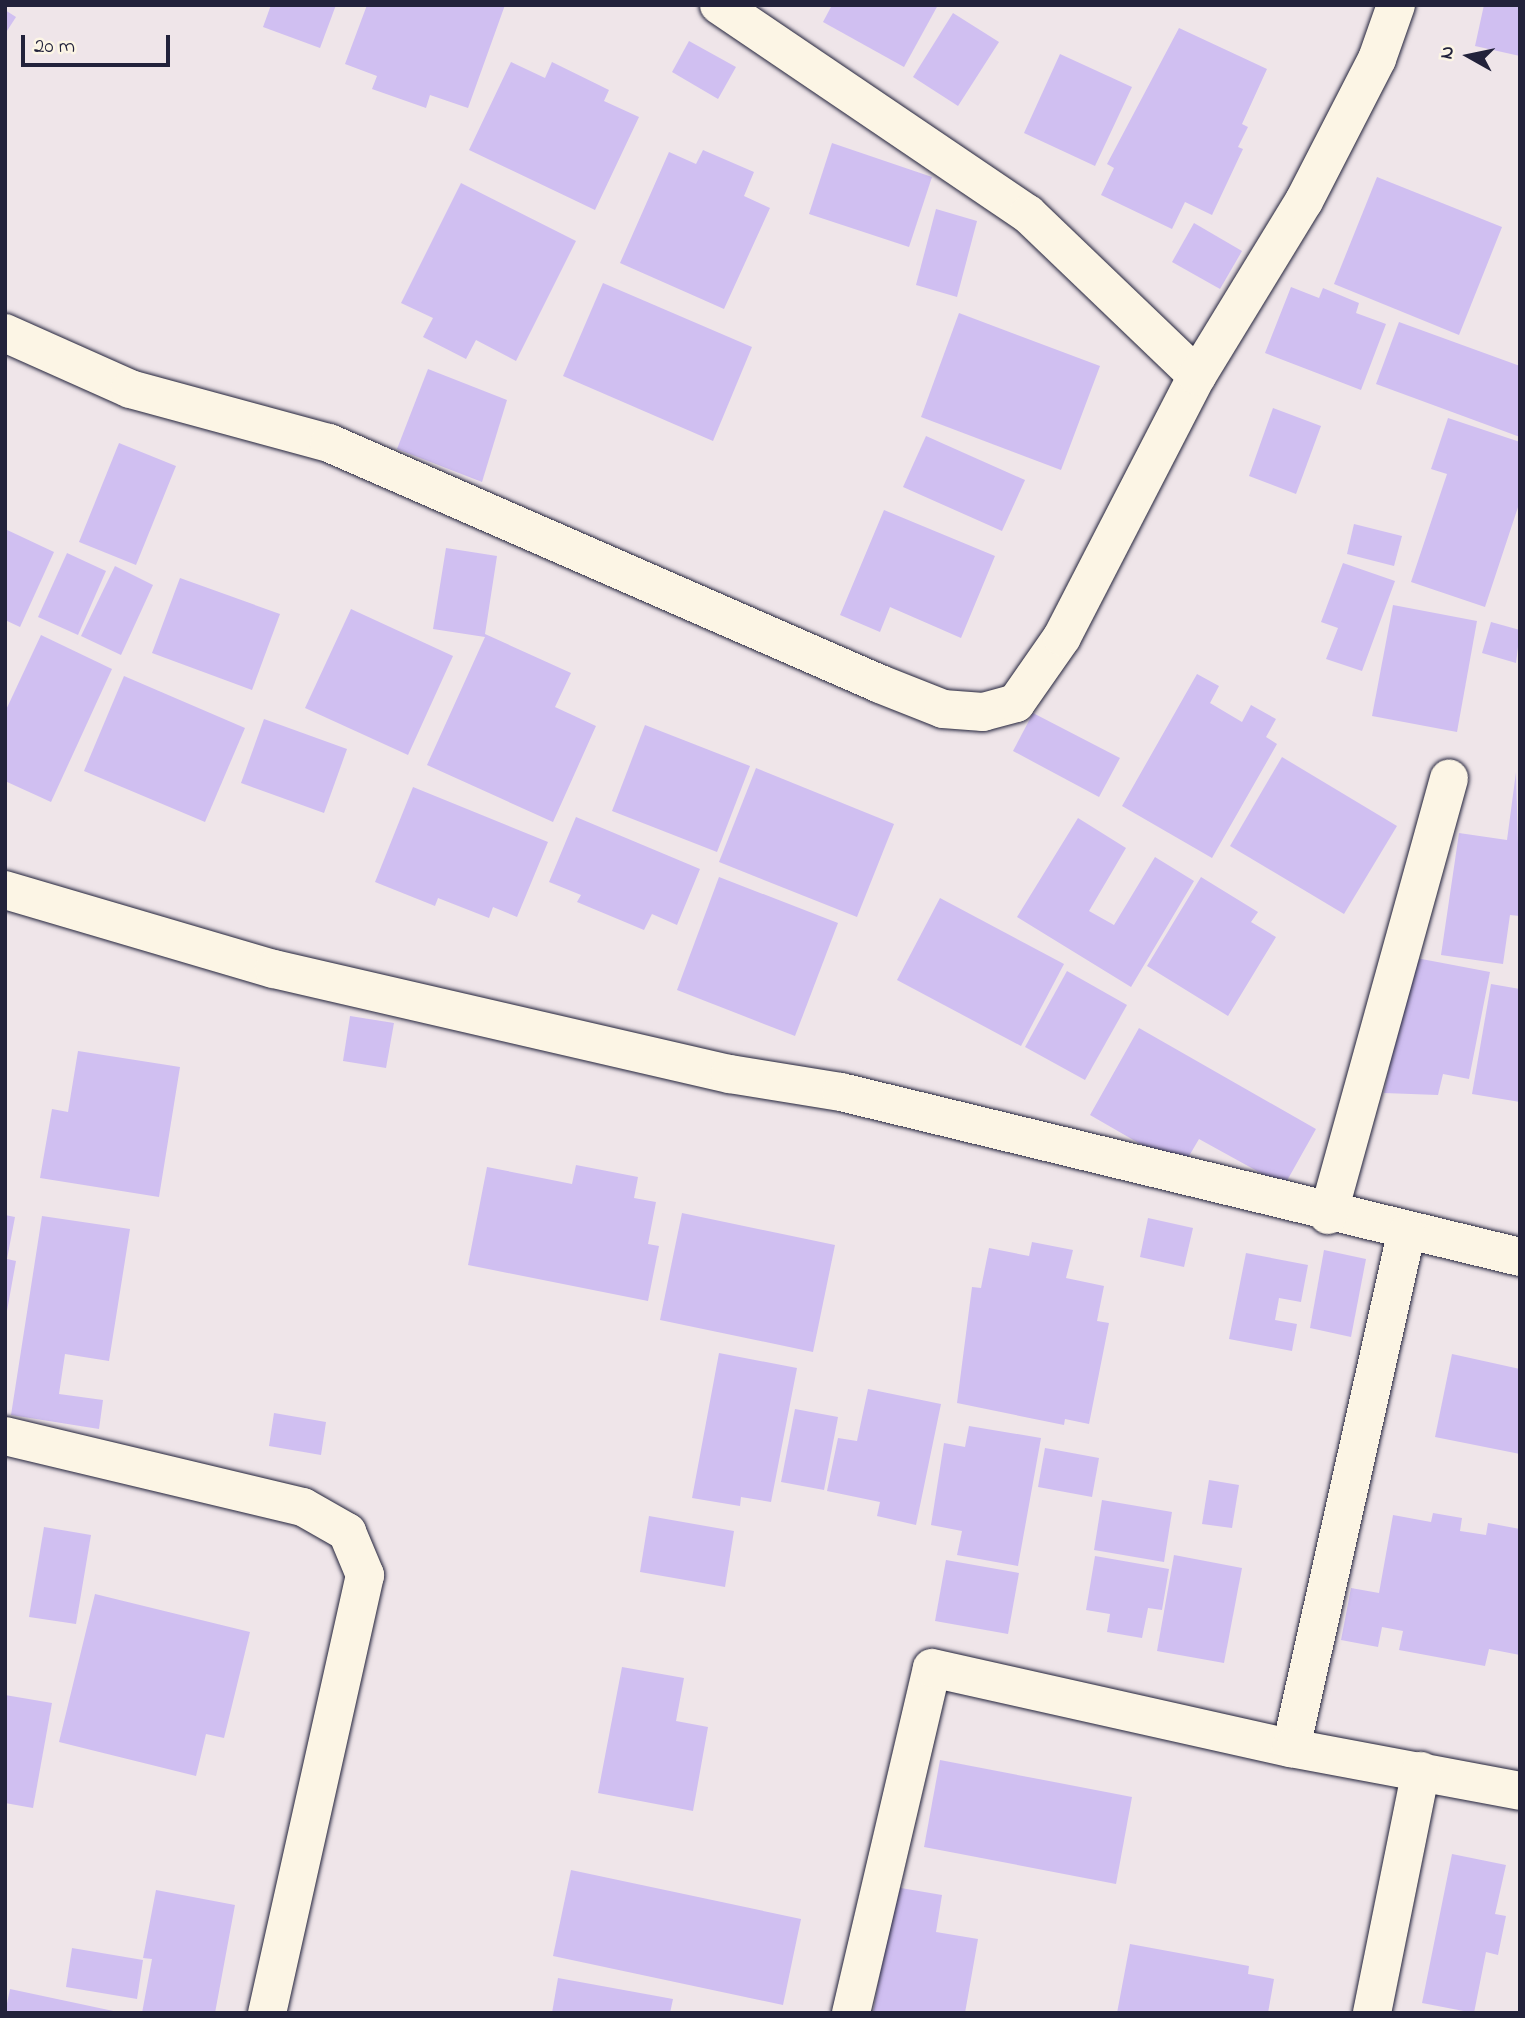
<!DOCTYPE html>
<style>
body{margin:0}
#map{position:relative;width:1525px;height:2018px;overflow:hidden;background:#efe5e9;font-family:"Indie Flower",sans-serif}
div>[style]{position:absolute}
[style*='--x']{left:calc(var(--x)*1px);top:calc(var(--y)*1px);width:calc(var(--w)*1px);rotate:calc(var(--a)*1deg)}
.building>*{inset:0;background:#d0bff1}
.roads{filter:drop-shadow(0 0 2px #22223b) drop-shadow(0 0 2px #22223b)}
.street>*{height:38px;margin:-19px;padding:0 19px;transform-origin:19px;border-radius:19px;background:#fcf5e5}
span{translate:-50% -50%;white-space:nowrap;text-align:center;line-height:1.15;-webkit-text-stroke:7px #fcf5e5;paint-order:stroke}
.frame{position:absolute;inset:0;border:7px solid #22223b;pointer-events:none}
.north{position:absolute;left:1434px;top:21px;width:70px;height:70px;-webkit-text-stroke:5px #fcf5e5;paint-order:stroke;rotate:279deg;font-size:19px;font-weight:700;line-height:28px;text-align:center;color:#22223b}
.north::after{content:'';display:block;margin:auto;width:24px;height:32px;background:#22223b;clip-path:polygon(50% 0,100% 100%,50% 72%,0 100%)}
.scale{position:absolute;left:21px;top:35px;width:149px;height:32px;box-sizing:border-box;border:4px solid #22223b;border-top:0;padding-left:9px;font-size:21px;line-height:24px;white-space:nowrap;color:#22223b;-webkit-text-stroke:5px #fcf5e5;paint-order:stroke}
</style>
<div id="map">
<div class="building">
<div style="clip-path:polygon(271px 5px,336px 5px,320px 48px,263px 27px)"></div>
<div style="clip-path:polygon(367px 5px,505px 5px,468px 108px,430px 95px,426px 108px,372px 89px,377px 76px,345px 64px)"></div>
<div style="clip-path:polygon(832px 5px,938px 5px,904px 67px,823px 22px)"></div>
<div style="clip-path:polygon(1484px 5px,1520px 5px,1520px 56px,1475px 46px)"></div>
<div style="clip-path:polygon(5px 10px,16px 17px,5px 34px)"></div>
<div style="clip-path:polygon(953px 13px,999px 42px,958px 106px,913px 77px)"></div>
<div style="clip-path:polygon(1179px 28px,1267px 69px,1242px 124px,1248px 127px,1238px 147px,1243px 149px,1212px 215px,1185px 202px,1172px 229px,1101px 195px,1114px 168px,1107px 164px)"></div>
<div style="clip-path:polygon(689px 41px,736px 67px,718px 99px,672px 72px)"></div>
<div style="clip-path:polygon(1060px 54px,1132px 87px,1095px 166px,1024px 133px)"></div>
<div style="clip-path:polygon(511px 62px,545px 78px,552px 62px,609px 90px,604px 101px,639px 117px,595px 210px,469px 150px)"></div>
<div style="clip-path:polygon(832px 143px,932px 177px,909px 247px,809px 214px)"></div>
<div style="clip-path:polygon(703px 150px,754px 172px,744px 196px,770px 208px,724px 309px,620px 263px,669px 152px,696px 164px)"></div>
<div style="clip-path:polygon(1377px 177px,1502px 227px,1459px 335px,1334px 284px)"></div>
<div style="clip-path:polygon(461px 183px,576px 241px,516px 361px,476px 340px,466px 359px,423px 337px,433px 318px,401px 303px)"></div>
<div style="clip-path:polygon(936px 209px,977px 221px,957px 297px,916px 285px)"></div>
<div style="clip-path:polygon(1194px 223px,1242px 251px,1220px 289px,1172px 262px)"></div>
<div style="clip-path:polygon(603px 283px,752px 347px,713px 441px,563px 376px)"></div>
<div style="clip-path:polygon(1291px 287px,1319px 298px,1323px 288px,1359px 303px,1356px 313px,1386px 324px,1361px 390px,1265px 353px)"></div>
<div style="clip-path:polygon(959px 313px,1100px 366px,1061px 470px,921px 417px)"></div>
<div style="clip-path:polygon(1399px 322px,1520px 366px,1520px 437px,1376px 384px)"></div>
<div style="clip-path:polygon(428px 369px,507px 400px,482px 482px,397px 449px)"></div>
<div style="clip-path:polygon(1273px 408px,1321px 426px,1296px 494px,1249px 476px)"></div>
<div style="clip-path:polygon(1448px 418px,1520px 442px,1520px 501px,1485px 607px,1411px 582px,1447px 474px,1431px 469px)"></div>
<div style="clip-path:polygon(926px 436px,1025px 480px,1002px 531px,903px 487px)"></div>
<div style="clip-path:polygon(119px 443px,176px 466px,136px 565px,79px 542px)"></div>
<div style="clip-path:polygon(884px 510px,995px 556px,961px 638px,890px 607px,880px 632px,840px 615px)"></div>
<div style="clip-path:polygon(1354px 524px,1402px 536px,1394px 566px,1347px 554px)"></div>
<div style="clip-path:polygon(5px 529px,54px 552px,20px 627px,5px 620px)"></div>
<div style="clip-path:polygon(446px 548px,497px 556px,485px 634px,571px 673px,555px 707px,596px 726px,553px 822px,427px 765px,485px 637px,433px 629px)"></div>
<div style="clip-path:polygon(67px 553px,106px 571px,78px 635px,38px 617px)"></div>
<div style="clip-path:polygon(1343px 563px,1395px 581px,1362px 671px,1326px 659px,1338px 628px,1321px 622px)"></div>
<div style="clip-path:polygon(115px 566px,153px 585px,121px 655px,81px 636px)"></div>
<div style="clip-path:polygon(180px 578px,280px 614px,252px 690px,152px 653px)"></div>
<div style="clip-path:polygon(1393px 605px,1477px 621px,1457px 732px,1372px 716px)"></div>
<div style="clip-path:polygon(351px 609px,453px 656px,408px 755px,305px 708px)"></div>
<div style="clip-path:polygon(1491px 622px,1520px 630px,1516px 663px,1482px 653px)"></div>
<div style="clip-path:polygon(41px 635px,112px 669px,51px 802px,5px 781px,5px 712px)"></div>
<div style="clip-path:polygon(1197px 674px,1219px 686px,1210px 703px,1242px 722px,1251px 705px,1276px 719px,1266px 737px,1277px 744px,1212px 858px,1122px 806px)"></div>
<div style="clip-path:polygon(124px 676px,245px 728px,205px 822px,84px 771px)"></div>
<div style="clip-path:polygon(1033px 713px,1120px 758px,1099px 797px,1013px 751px)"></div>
<div style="clip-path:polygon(264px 719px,347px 749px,324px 813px,241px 783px)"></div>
<div style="clip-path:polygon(645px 725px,750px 766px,717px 852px,612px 811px)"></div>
<div style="clip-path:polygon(1282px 757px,1397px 826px,1344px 914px,1230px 846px)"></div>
<div style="clip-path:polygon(756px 768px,894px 824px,857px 917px,719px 862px)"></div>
<div style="clip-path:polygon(1516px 772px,1520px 916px,1510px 915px,1503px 964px,1441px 955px,1459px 833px,1507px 840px)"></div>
<div style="clip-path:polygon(413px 787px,548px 842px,517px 917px,493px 907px,489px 918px,438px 898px,435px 906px,375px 882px)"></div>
<div style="clip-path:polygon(576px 817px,700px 869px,677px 925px,652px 914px,644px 930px,577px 902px,581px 895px,549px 882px)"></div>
<div style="clip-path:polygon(1078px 818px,1126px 848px,1089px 911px,1114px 925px,1155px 857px,1194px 881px,1131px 987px,1017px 917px)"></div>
<div style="clip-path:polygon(719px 877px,838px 923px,795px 1036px,677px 990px)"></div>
<div style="clip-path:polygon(1201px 877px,1258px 912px,1251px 922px,1276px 937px,1228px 1016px,1147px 966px)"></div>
<div style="clip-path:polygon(940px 898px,1064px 964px,1021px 1046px,897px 980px)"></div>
<div style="clip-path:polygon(1411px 957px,1490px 972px,1469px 1079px,1443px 1074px,1438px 1095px,1384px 1093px)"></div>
<div style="clip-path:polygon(1067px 971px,1127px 1005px,1085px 1080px,1025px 1047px)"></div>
<div style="clip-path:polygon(1491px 984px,1520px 989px,1520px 1102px,1472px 1094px)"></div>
<div style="clip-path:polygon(350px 1016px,394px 1023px,386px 1068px,343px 1061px)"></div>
<div style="clip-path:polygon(1139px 1028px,1316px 1129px,1284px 1186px,1199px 1139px,1182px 1168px,1090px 1115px)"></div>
<div style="clip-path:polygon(78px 1051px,180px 1067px,159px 1197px,40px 1178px,52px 1109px,68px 1112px)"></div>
<div style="clip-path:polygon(576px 1165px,638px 1177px,634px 1198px,656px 1202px,648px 1244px,659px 1246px,648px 1301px,468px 1265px,487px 1167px,572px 1184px)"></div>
<div style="clip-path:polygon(682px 1213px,835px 1245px,813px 1352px,660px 1320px)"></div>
<div style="clip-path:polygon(5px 1215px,15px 1217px,7px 1259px,16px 1261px,7px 1311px)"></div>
<div style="clip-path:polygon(42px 1216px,130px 1229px,109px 1361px,65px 1354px,59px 1394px,103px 1400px,99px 1429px,11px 1415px)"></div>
<div style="clip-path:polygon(1148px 1218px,1193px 1228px,1184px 1267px,1140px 1257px)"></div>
<div style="clip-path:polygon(1032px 1242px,1073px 1250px,1066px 1278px,1104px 1286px,1097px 1321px,1109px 1323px,1089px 1424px,1065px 1419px,1064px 1425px,957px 1403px,972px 1287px,981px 1288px,989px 1248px,1029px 1256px)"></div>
<div style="clip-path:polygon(1324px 1250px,1366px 1259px,1351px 1337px,1310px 1328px)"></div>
<div style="clip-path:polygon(1246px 1253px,1308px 1265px,1301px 1302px,1279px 1298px,1275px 1320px,1297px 1324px,1292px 1351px,1229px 1339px)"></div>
<div style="clip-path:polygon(719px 1353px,797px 1368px,771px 1502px,741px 1497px,740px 1506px,692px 1498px)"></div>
<div style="clip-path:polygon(1452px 1354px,1520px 1369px,1520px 1454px,1435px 1437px)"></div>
<div style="clip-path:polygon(868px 1389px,941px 1404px,916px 1525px,877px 1516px,880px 1502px,827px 1491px,838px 1438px,857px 1441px)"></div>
<div style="clip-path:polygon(795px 1409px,838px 1417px,824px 1490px,781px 1482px)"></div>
<div style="clip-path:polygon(274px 1413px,326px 1422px,321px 1455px,269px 1446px)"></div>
<div style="clip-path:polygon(969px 1426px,1041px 1438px,1018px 1566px,957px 1555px,962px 1531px,931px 1525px,944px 1443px,965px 1447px)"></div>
<div style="clip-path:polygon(1045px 1448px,1099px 1458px,1092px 1497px,1038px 1487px)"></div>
<div style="clip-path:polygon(1209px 1480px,1239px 1485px,1232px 1528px,1202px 1524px)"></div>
<div style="clip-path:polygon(1102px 1500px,1172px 1512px,1164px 1562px,1094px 1550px)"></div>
<div style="clip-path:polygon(1433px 1513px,1462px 1518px,1460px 1531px,1486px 1535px,1488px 1523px,1520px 1529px,1520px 1655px,1489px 1649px,1485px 1666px,1399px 1650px,1403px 1631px,1382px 1627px,1378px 1647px,1341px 1640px,1351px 1588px,1379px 1593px,1393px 1515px,1431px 1522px)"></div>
<div style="clip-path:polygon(649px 1516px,734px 1531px,725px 1587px,640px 1572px)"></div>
<div style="clip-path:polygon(44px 1527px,91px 1535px,76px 1624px,29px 1617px)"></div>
<div style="clip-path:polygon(1174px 1555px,1242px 1568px,1224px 1663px,1157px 1651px)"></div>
<div style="clip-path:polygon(1095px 1556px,1169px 1569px,1162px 1610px,1148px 1608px,1142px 1638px,1107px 1632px,1110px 1614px,1086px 1610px)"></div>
<div style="clip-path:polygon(946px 1560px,1019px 1573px,1008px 1634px,935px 1621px)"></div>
<div style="clip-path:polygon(95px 1594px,250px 1632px,224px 1738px,206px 1734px,196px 1776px,59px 1742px)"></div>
<div style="clip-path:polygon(622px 1667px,684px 1678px,676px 1721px,708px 1727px,693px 1811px,598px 1793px)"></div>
<div style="clip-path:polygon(5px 1695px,52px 1703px,33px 1808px,5px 1803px)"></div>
<div style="clip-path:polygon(940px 1760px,1132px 1797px,1116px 1884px,924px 1847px)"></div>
<div style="clip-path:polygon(1452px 1854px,1506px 1865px,1495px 1914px,1506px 1916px,1498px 1955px,1486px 1952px,1474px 2013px,1422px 2003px)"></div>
<div style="clip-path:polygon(571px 1870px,801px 1919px,783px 2005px,553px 1956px)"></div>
<div style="clip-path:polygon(895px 1887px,942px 1895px,936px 1932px,978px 1939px,965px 2013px,873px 2013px)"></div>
<div style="clip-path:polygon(156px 1890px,235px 1905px,215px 2013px,142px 2013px,152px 1959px,143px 1958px)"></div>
<div style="clip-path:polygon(1130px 1944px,1249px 1966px,1248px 1974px,1274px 1979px,1268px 2013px,1117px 2013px)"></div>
<div style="clip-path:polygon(72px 1948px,143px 1960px,137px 1999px,66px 1987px)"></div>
<div style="clip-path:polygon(558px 1978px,673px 1999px,670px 2013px,552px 2013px)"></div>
<div style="clip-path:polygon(10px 1989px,118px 2012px,117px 2013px,5px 2013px)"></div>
</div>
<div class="roads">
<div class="street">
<div style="--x:719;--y:5;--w:373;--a:34.1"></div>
<div style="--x:1028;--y:214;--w:234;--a:43.8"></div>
<div style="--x:5;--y:333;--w:137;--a:24.1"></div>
<div style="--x:130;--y:389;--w:206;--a:15.2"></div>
<div style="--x:329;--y:443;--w:601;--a:23.62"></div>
<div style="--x:880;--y:684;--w:68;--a:21.6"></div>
<div style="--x:943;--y:709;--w:40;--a:4.3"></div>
<div style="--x:983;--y:712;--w:34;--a:-15"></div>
<div style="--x:1016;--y:703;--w:80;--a:-55.1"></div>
<div style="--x:1062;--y:637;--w:294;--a:-62.7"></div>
<div style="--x:1197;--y:376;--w:205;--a:-58.6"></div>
<div style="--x:1304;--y:201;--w:160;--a:-62.8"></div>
<div style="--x:1377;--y:59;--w:57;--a:-70.6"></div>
<div style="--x:5;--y:890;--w:280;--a:16.4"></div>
<div style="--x:274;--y:969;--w:468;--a:13"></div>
<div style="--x:730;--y:1074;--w:112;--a:9.2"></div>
<div style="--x:841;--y:1092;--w:699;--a:13.66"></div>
<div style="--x:1328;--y:1215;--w:453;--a:-74.5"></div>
<div style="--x:5;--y:1436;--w:306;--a:13.4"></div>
<div style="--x:303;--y:1507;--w:51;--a:29.6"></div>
<div style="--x:347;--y:1532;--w:47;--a:67.3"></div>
<div style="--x:365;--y:1575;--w:449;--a:102.6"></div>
<div style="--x:1291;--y:1748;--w:527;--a:-77.39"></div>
<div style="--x:851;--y:2013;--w:354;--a:-76.8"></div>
<div style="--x:932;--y:1668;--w:368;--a:12.6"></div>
<div style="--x:1291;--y:1748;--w:233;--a:10.6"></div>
<div style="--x:1372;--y:2013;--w:247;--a:-78.6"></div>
</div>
</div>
<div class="frame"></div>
<div class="north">N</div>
<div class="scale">20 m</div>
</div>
